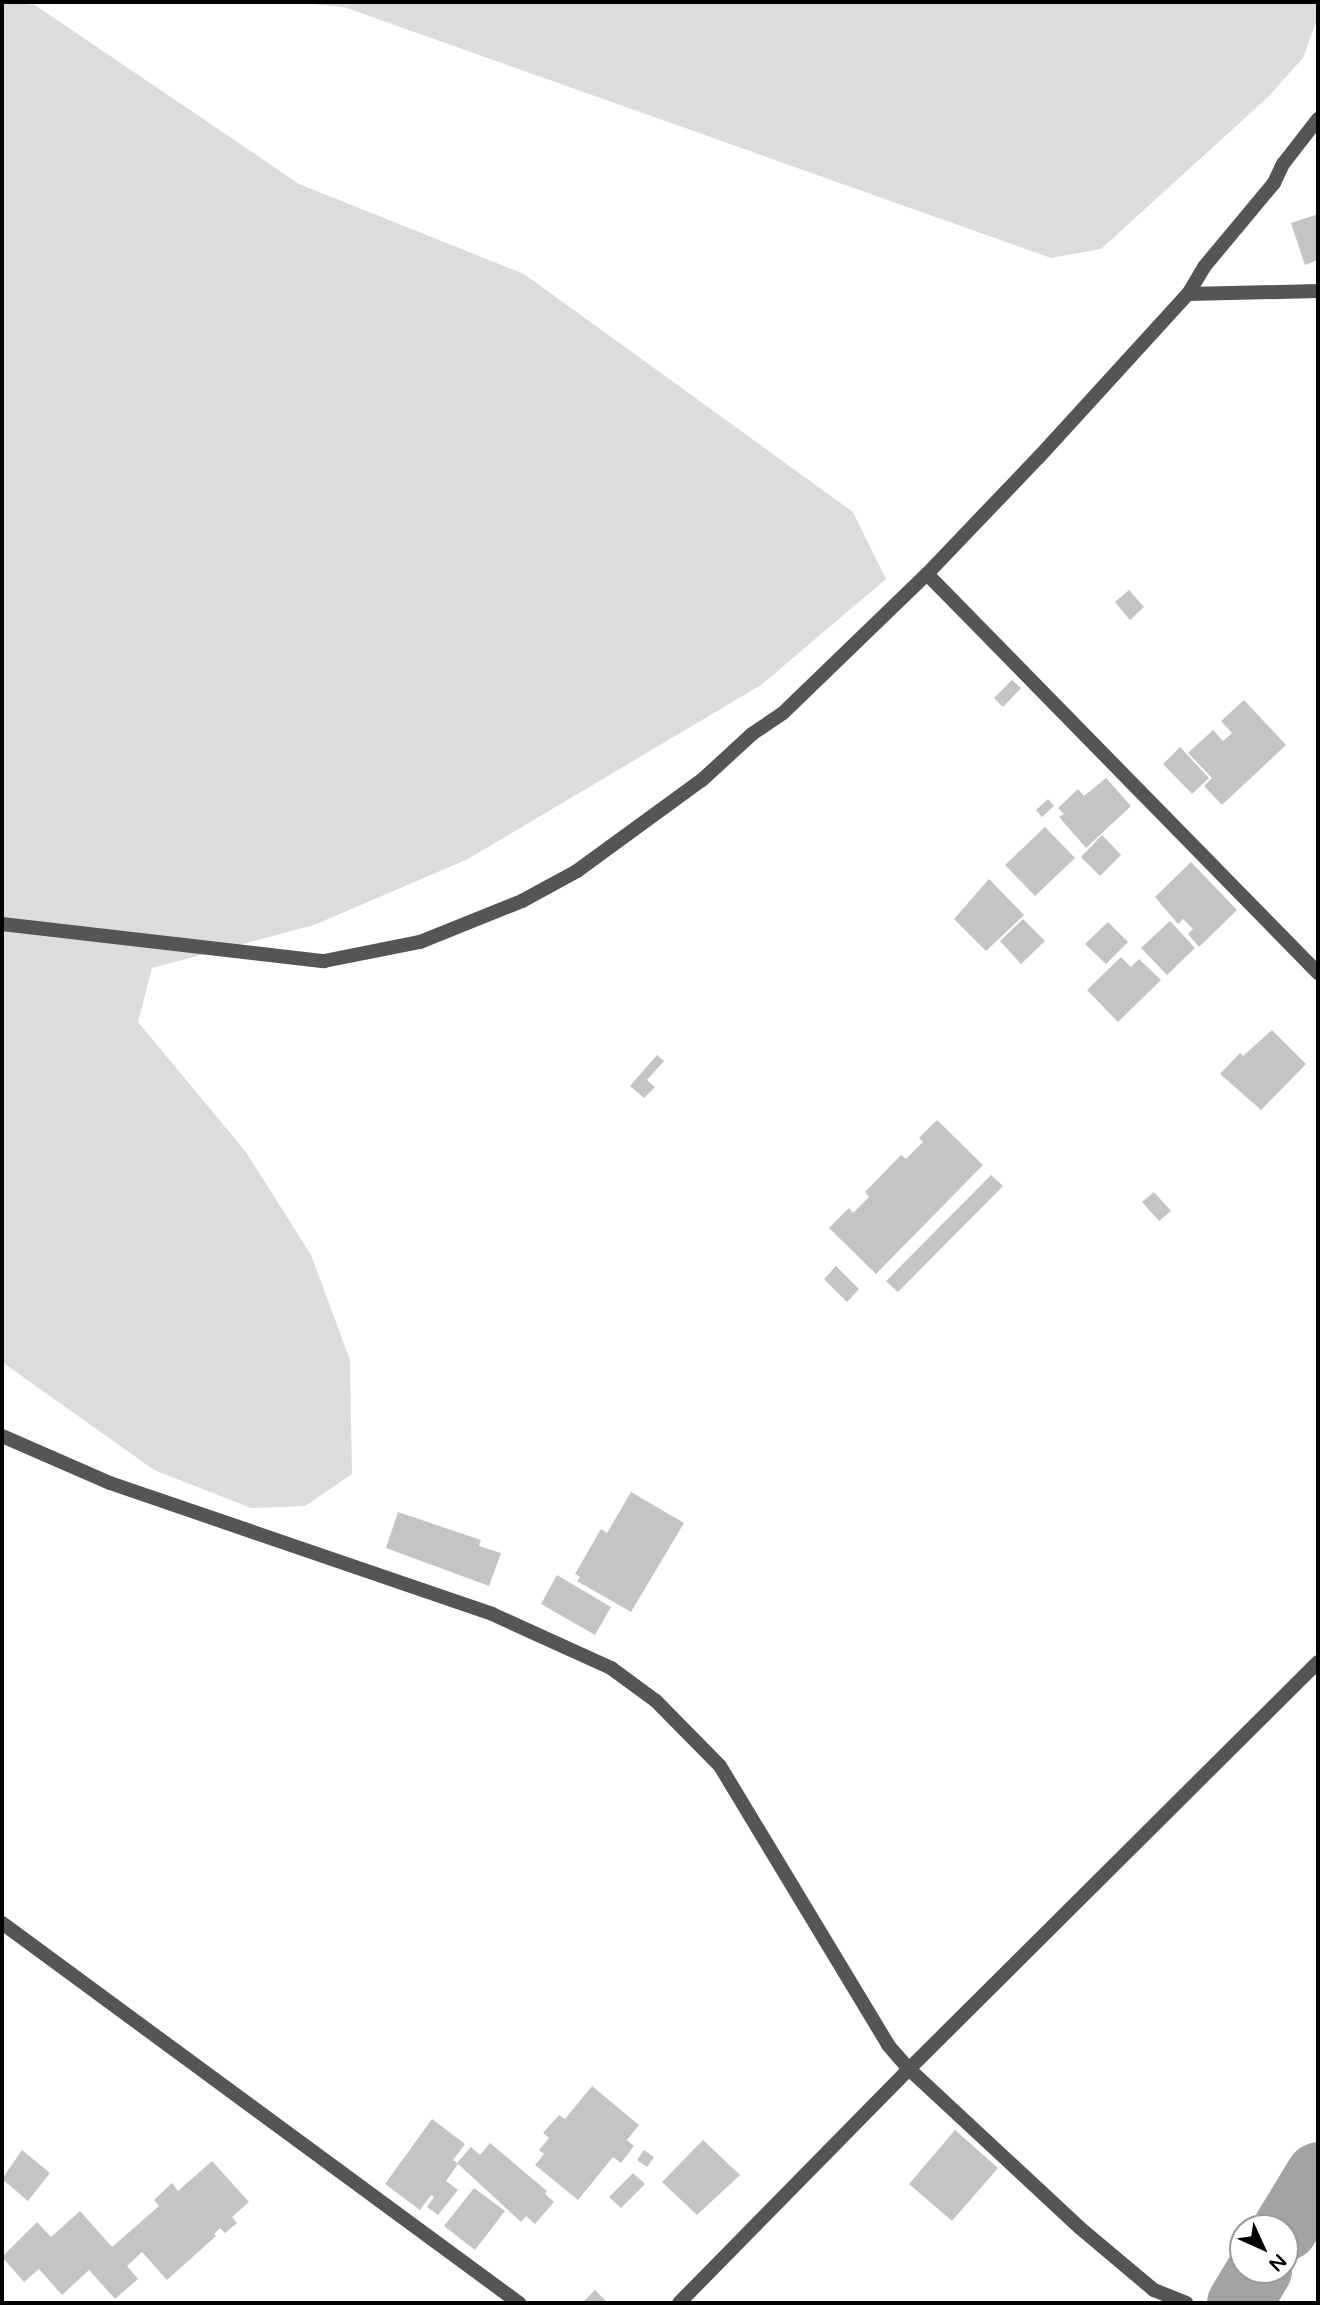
<!DOCTYPE html>
<style>
body{margin:0}
#map{position:relative;width:1320px;height:2305px;overflow:hidden;background:#fff;font-family:"Varela Round",sans-serif}
div>[style]{position:absolute}
[style*='--x']{left:calc(var(--x)*1px);top:calc(var(--y)*1px);width:calc(var(--w)*1px);rotate:calc(var(--a)*1deg)}
.green>*{inset:0;background:#dcdcdc}
.river>*{height:65px;margin:-32.5px;padding:0 32.5px;transform-origin:32.5px;border-radius:32.5px;background:#a3a3a3}
.building>*{inset:0;background:#c4c4c4}
.street>*{height:14px;margin:-7px;padding:0 7px;transform-origin:7px;border-radius:7px;background:#555}
span{translate:-50% -50%;white-space:nowrap;text-align:center;line-height:1.15;-webkit-text-stroke:7px #fff;paint-order:stroke}
.frame{position:absolute;inset:0;border:4px solid #000;pointer-events:none}
.north{position:absolute;left:1229px;top:2214px;width:70px;height:70px;box-sizing:border-box;background:#fff;border:2px solid #999;border-radius:50%;rotate:135deg;font-size:19px;font-weight:700;line-height:28px;text-align:center;color:#000}
.north::after{content:'';display:block;margin:auto;width:24px;height:32px;background:#000;clip-path:polygon(50% 0,100% 100%,50% 72%,0 100%)}
</style>
<div id="map">
<div class="green">
<div style="clip-path:polygon(2px 2px,35px 5px,299px 184px,524px 274px,853px 512px,886px 579px,761px 685px,468px 859px,314px 925px,152px 968px,138px 1022px,246px 1152px,311px 1255px,350px 1360px,352px 1474px,305px 1506px,251px 1508px,154px 1470px,2px 1362px)"></div>
<div style="clip-path:polygon(289px 2px,1318px 2px,1318px 17px,1303px 58px,1267px 98px,1101px 249px,1051px 258px,344px 7px)"></div>
</div>
<div class="river">
<div style="--x:1285;--y:2228;--w:63;--a:-58.6"></div>
<div style="--x:1239;--y:2303;--w:39;--a:-59"></div>
</div>
<div class="building">
<div style="clip-path:polygon(1318px 214px,1318px 260px,1305px 265px,1291px 223px)"></div>
<div style="clip-path:polygon(1129px 590px,1144px 607px,1130px 620px,1115px 602px)"></div>
<div style="clip-path:polygon(1012px 680px,1021px 688px,1003px 707px,994px 698px)"></div>
<div style="clip-path:polygon(1244px 700px,1286px 745px,1222px 805px,1204px 786px,1212px 778px,1188px 753px,1213px 730px,1223px 741px,1232px 733px,1221px 721px)"></div>
<div style="clip-path:polygon(1180px 747px,1209px 778px,1192px 794px,1163px 764px)"></div>
<div style="clip-path:polygon(1106px 778px,1131px 806px,1086px 848px,1059px 817px,1064px 814px,1058px 808px,1078px 789px,1084px 796px)"></div>
<div style="clip-path:polygon(1048px 799px,1054px 806px,1042px 817px,1036px 810px)"></div>
<div style="clip-path:polygon(1045px 827px,1075px 858px,1035px 896px,1005px 865px)"></div>
<div style="clip-path:polygon(1102px 835px,1121px 855px,1100px 876px,1081px 857px)"></div>
<div style="clip-path:polygon(1191px 862px,1237px 910px,1199px 947px,1188px 934px,1193px 929px,1183px 919px,1178px 924px,1155px 897px)"></div>
<div style="clip-path:polygon(989px 879px,1024px 915px,986px 951px,954px 919px)"></div>
<div style="clip-path:polygon(1023px 919px,1045px 941px,1021px 964px,1000px 941px)"></div>
<div style="clip-path:polygon(1170px 921px,1195px 948px,1167px 975px,1141px 948px)"></div>
<div style="clip-path:polygon(1108px 922px,1128px 942px,1106px 964px,1085px 944px)"></div>
<div style="clip-path:polygon(1121px 957px,1131px 967px,1139px 959px,1161px 980px,1118px 1022px,1087px 990px)"></div>
<div style="clip-path:polygon(1272px 1030px,1306px 1064px,1261px 1110px,1220px 1074px,1240px 1053px,1243px 1056px)"></div>
<div style="clip-path:polygon(657px 1055px,664px 1061px,647px 1080px,655px 1087px,644px 1098px,630px 1086px)"></div>
<div style="clip-path:polygon(937px 1120px,983px 1165px,876px 1274px,829px 1228px,849px 1208px,853px 1213px,869px 1197px,865px 1192px,901px 1155px,906px 1159px,923px 1142px,919px 1138px)"></div>
<div style="clip-path:polygon(991px 1175px,1003px 1186px,898px 1292px,886px 1281px)"></div>
<div style="clip-path:polygon(1154px 1192px,1171px 1211px,1159px 1221px,1142px 1202px)"></div>
<div style="clip-path:polygon(836px 1266px,859px 1289px,847px 1302px,824px 1279px)"></div>
<div style="clip-path:polygon(631px 1492px,684px 1523px,631px 1612px,577px 1581px,580px 1577px,575px 1574px,601px 1529px,607px 1533px)"></div>
<div style="clip-path:polygon(398px 1512px,481px 1540px,479px 1546px,501px 1553px,489px 1586px,386px 1548px)"></div>
<div style="clip-path:polygon(557px 1575px,611px 1607px,595px 1635px,541px 1604px)"></div>
<div style="clip-path:polygon(592px 2086px,639px 2125px,627px 2140px,634px 2146px,621px 2163px,613px 2157px,578px 2200px,535px 2165px,544px 2154px,539px 2150px,549px 2138px,543px 2133px,559px 2115px,565px 2119px)"></div>
<div style="clip-path:polygon(432px 2119px,465px 2144px,453px 2160px,458px 2164px,446px 2181px,458px 2190px,438px 2215px,427px 2207px,434px 2197px,431px 2195px,420px 2210px,385px 2184px)"></div>
<div style="clip-path:polygon(955px 2130px,998px 2168px,952px 2221px,909px 2184px)"></div>
<div style="clip-path:polygon(703px 2140px,740px 2175px,697px 2215px,662px 2182px)"></div>
<div style="clip-path:polygon(490px 2143px,547px 2191px,545px 2194px,554px 2202px,535px 2224px,526px 2216px,521px 2222px,457px 2163px,471px 2147px,480px 2155px)"></div>
<div style="clip-path:polygon(22px 2150px,50px 2173px,28px 2201px,2px 2179px)"></div>
<div style="clip-path:polygon(644px 2150px,654px 2157px,647px 2167px,637px 2160px)"></div>
<div style="clip-path:polygon(212px 2161px,249px 2202px,232px 2217px,237px 2223px,225px 2233px,220px 2228px,214px 2234px,216px 2236px,167px 2280px,142px 2252px,127px 2266px,138px 2279px,115px 2299px,89px 2270px,62px 2295px,39px 2269px,24px 2282px,2px 2257px,37px 2222px,51px 2237px,80px 2211px,112px 2247px,159px 2206px,154px 2200px,172px 2183px,178px 2191px)"></div>
<div style="clip-path:polygon(633px 2173px,645px 2184px,621px 2208px,609px 2197px)"></div>
<div style="clip-path:polygon(474px 2188px,505px 2211px,475px 2250px,444px 2226px)"></div>
<div style="clip-path:polygon(595px 2290px,608px 2303px,582px 2303px)"></div>
</div>
<div class="street">
<div style="--x:1188;--y:294;--w:130;--a:-1.3"></div>
<div style="--x:927;--y:574;--w:559;--a:45.58"></div>
<div style="--x:2;--y:924;--w:324;--a:6.6"></div>
<div style="--x:324;--y:961;--w:98;--a:-11.2"></div>
<div style="--x:420;--y:942;--w:110;--a:-21.9"></div>
<div style="--x:522;--y:901;--w:63;--a:-28.6"></div>
<div style="--x:577;--y:871;--w:155;--a:-36.1"></div>
<div style="--x:702;--y:780;--w:68;--a:-42.6"></div>
<div style="--x:752;--y:734;--w:37;--a:-34"></div>
<div style="--x:783;--y:713;--w:200;--a:-44"></div>
<div style="--x:927;--y:574;--w:162;--a:-46.3"></div>
<div style="--x:1039;--y:457;--w:221;--a:-47.6"></div>
<div style="--x:1188;--y:294;--w:31;--a:-59"></div>
<div style="--x:1204;--y:267;--w:109;--a:-50.2"></div>
<div style="--x:1274;--y:183;--w:21;--a:-65"></div>
<div style="--x:1283;--y:164;--w:57;--a:-52.1"></div>
<div style="--x:2;--y:1436;--w:118;--a:23.5"></div>
<div style="--x:110;--y:1483;--w:404;--a:18.9"></div>
<div style="--x:492;--y:1614;--w:131;--a:24.4"></div>
<div style="--x:611;--y:1668;--w:56;--a:36.3"></div>
<div style="--x:656;--y:1701;--w:91;--a:45.4"></div>
<div style="--x:720;--y:1766;--w:326;--a:58.9"></div>
<div style="--x:888;--y:2045;--w:32;--a:49"></div>
<div style="--x:909;--y:2069;--w:233;--a:42.9"></div>
<div style="--x:1080;--y:2228;--w:97;--a:40"></div>
<div style="--x:1154;--y:2290;--w:35;--a:22"></div>
<div style="--x:2;--y:1923;--w:642;--a:36.32"></div>
<div style="--x:679;--y:2303;--w:328;--a:-45.5"></div>
<div style="--x:909;--y:2069;--w:577;--a:-44.86"></div>
</div>
<div class="frame"></div>
<div class="north">N</div>
</div>
